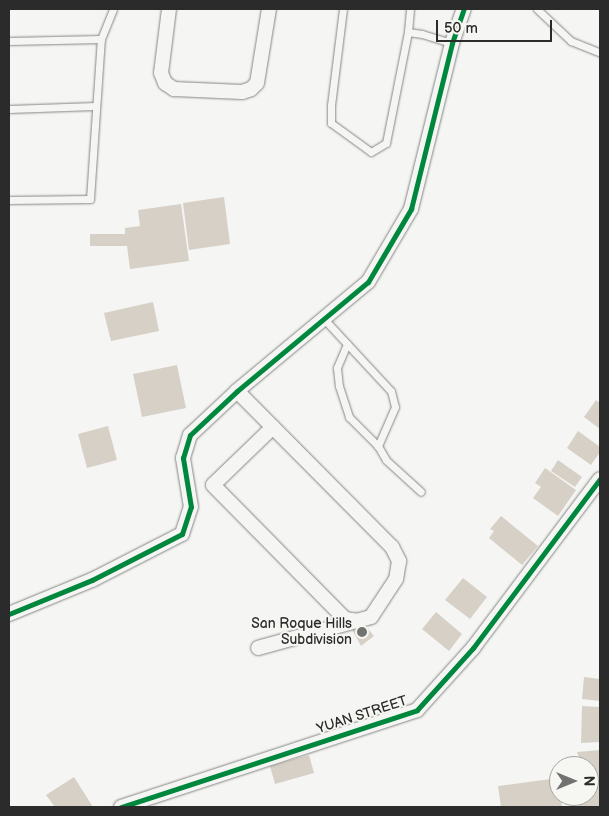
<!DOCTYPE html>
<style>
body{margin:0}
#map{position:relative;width:609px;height:816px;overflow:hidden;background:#f5f5f3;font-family:"Balsamiq Sans",sans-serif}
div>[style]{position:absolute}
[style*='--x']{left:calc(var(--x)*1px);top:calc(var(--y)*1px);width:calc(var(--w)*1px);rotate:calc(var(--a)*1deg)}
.building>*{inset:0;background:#d7d0c7}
.roads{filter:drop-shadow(0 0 1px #868685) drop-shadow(0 0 1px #868685)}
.service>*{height:7px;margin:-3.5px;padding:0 3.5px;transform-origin:3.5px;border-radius:3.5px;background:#f5f5f3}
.minor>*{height:14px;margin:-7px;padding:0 7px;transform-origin:7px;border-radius:7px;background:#f5f5f3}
.cycleway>*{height:5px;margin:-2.5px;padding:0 2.5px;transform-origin:2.5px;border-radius:2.5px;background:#00873e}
.dots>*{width:14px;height:14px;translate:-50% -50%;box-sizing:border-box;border:2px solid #f6f6f2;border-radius:50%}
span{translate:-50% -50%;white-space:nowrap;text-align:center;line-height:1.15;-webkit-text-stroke:4px #f6f6f2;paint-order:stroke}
.poi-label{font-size:14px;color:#2b2b2b}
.right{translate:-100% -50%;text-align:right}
.street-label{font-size:14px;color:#2b2b2b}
.frame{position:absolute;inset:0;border:10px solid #2b2b2b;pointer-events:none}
.north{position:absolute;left:549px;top:756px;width:50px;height:50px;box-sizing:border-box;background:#f6f6f2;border:1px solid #a5a5a2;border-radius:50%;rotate:90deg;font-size:14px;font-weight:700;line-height:20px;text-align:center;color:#2b2b2b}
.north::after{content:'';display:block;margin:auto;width:18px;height:22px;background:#727271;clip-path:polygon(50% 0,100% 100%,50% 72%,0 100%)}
.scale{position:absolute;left:436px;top:20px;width:116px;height:22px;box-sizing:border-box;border:2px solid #2b2b2b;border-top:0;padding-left:6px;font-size:15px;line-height:18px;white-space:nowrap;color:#2b2b2b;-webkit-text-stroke:4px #f6f6f2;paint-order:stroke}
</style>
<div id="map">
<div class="building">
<div style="clip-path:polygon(224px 197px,230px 244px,189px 250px,183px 203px)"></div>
<div style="clip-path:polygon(181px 204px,189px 261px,130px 269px,127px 246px,90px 246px,90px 234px,125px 234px,125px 228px,140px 226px,138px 210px)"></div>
<div style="clip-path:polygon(153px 302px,159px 331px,111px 341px,104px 313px)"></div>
<div style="clip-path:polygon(177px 365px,186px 408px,142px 417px,133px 374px)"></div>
<div style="clip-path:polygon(596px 400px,600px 403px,600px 429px,584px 417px)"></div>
<div style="clip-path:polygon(108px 426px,117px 460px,87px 468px,78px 434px)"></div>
<div style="clip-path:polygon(578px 431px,600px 447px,600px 452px,591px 465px,567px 448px)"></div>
<div style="clip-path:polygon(558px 460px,582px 477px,575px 487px,551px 471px)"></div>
<div style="clip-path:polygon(545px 468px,576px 490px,558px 516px,533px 498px,541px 487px,535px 483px)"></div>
<div style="clip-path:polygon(501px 516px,538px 546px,522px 565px,489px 538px,494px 531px,490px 529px)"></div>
<div style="clip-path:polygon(463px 578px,487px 597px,470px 619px,445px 600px)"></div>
<div style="clip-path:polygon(436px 612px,462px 634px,449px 651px,422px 629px)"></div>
<div style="clip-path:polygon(364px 624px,374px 636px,361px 646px,351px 628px)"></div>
<div style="clip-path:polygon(584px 677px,600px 679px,600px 701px,582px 699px)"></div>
<div style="clip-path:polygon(582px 706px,600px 707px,600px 742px,581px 743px)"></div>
<div style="clip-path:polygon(600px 750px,600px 778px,589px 777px,589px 766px,582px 766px,577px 752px)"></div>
<div style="clip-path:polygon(309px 755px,314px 773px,275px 784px,270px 766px)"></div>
<div style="clip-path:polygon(74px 777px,93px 807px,55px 807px,46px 795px)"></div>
<div style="clip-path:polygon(558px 778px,562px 807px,501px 807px,498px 786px)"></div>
<div style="clip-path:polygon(589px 781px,600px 782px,600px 807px,579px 807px,579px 796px,589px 796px)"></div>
</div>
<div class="roads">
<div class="service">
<div style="--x:343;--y:9;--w:97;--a:97.1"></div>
<div style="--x:331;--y:105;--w:18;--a:90"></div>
<div style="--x:331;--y:123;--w:49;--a:35.9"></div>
<div style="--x:371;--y:152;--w:17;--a:-31"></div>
<div style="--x:386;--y:143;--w:113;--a:-78.8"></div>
<div style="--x:408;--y:32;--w:14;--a:8"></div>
<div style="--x:422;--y:34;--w:31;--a:17"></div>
<div style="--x:537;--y:9;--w:47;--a:43.3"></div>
<div style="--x:571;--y:41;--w:31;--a:22"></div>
<div style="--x:408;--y:32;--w:23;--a:-85"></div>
<div style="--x:9;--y:41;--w:92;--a:-1.2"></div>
<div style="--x:9;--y:109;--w:86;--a:-2"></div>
<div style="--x:9;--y:200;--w:81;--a:-0.7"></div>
<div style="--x:90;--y:199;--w:160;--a:-86.1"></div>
<div style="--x:101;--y:39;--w:32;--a:-68"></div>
<div style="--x:324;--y:319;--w:98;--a:47.1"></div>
<div style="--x:391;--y:391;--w:16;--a:76"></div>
<div style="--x:395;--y:407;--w:43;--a:113.6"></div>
<div style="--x:378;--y:446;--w:16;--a:60"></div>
<div style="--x:386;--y:460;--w:47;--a:42.4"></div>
<div style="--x:347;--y:344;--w:26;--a:113"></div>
<div style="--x:337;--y:368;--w:18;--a:84"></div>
<div style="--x:339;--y:386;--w:33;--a:72"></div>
<div style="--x:349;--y:417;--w:41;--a:45"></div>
</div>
<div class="minor">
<div style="--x:169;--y:9;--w:64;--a:97.1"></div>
<div style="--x:161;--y:73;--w:11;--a:68"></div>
<div style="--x:165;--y:83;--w:11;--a:34"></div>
<div style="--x:174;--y:89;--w:68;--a:2.5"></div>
<div style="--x:242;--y:92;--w:9;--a:-18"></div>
<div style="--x:251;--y:89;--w:8;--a:-45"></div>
<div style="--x:257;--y:83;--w:75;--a:-80.8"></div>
<div style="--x:237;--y:391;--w:220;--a:45.2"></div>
<div style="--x:392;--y:547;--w:16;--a:63"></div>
<div style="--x:399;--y:561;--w:18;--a:99"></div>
<div style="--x:396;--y:579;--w:45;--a:123.3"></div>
<div style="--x:371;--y:617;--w:117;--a:164.7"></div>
<div style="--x:273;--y:427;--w:83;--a:136"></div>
<div style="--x:213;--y:485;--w:188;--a:45.4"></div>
<div style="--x:345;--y:619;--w:13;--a:9"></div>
<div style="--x:9;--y:614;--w:90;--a:-22.3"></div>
<div style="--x:92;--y:580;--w:101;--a:-27.1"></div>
<div style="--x:182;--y:534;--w:28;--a:-72"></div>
<div style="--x:191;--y:507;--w:50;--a:-99.3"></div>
<div style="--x:183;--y:458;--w:24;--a:-73"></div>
<div style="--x:190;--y:435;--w:64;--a:-43.1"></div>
<div style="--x:237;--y:391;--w:170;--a:-39.8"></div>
<div style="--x:368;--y:282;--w:85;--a:-59.5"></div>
<div style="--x:411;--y:209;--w:171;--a:-76.1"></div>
<div style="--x:452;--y:43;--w:36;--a:-71"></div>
<div style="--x:121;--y:807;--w:311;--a:-18.1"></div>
<div style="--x:417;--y:710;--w:84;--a:-47.9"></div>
<div style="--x:473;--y:648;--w:211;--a:-53.1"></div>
</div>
</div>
<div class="cycleway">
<div style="--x:9;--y:614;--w:90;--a:-22.3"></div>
<div style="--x:92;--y:580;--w:101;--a:-27.1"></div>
<div style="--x:182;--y:534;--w:28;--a:-72"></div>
<div style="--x:191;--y:507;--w:50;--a:-99.3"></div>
<div style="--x:183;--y:458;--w:24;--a:-73"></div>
<div style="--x:190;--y:435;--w:64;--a:-43.1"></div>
<div style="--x:237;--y:391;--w:170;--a:-39.8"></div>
<div style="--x:368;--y:282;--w:85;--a:-59.5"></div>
<div style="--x:411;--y:209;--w:171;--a:-76.1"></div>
<div style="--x:452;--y:43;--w:36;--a:-71"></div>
<div style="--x:121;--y:807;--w:311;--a:-18.1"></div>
<div style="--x:417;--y:710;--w:84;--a:-47.9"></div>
<div style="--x:473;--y:648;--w:211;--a:-53.1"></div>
</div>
<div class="dots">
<div style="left:362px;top:632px;background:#727271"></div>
</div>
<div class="poi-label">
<span class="right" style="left:352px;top:632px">San Roque Hills<br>Subdivision</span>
</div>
<div class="street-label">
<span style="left:362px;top:715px;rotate:-18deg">YUAN STREET</span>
</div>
<div class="frame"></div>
<div class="north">N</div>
<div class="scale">50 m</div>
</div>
